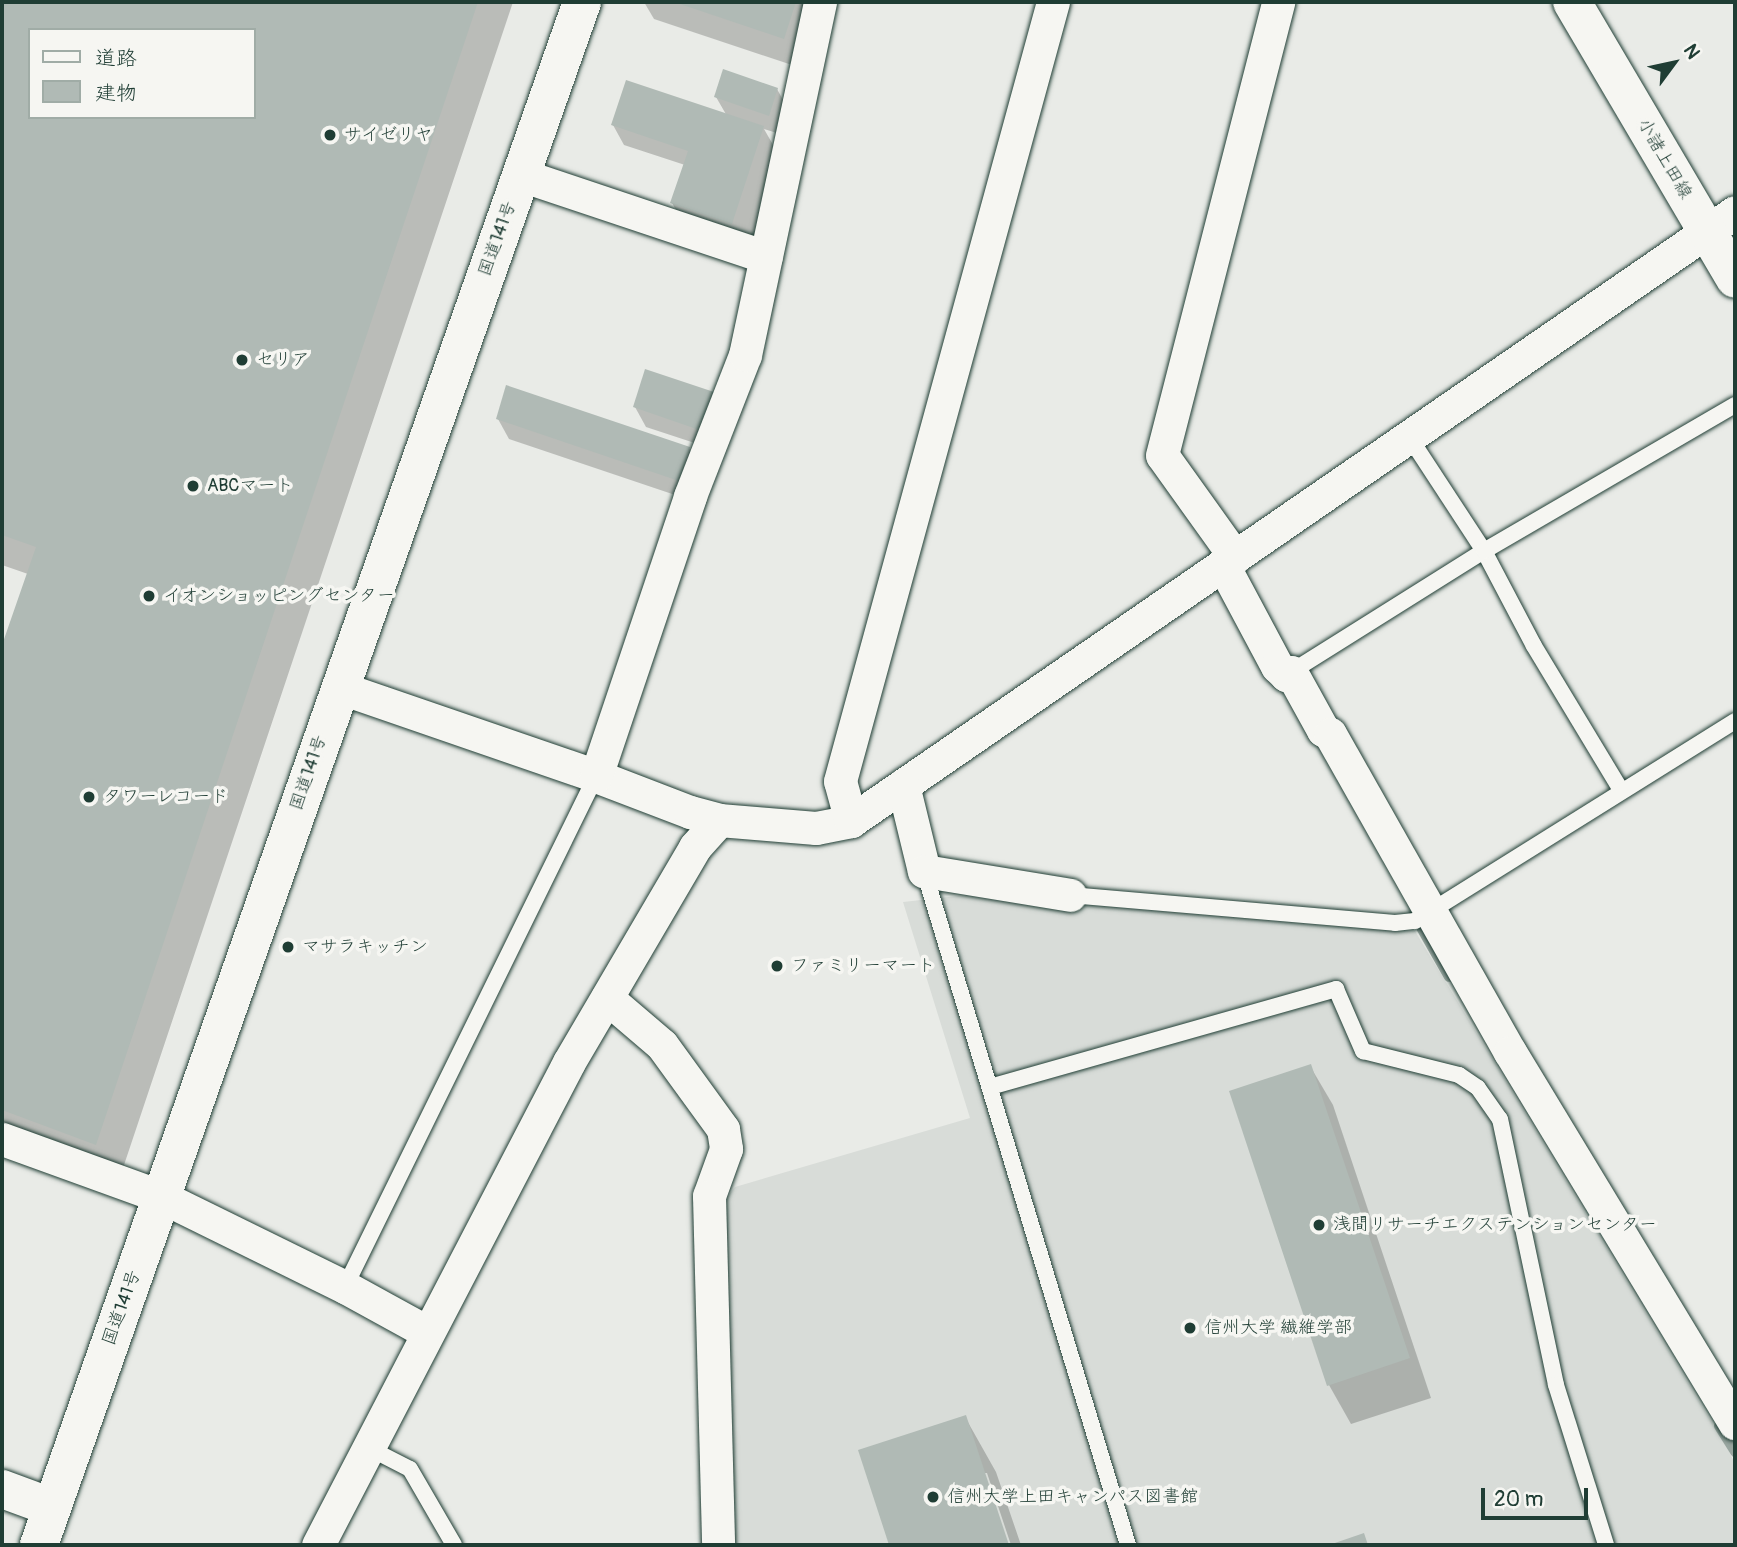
<!DOCTYPE html>
<meta charset="utf-8">
<style>
body{margin:0}
#map{position:relative;width:1737px;height:1547px;overflow:hidden;background:#e9ebe7;font-family:Pangolin,"Klee One",sans-serif}
div>[style]{position:absolute}
[style*='--x']{left:calc(var(--x)*1px);top:calc(var(--y)*1px);width:calc(var(--w)*1px);rotate:calc(var(--a)*1deg)}
.built>*{inset:0;background:#d8dcd8}
.shadow>*{inset:0;background:#0003}
.stream>*{height:10px;margin:-5px;padding:0 5px;transform-origin:5px;border-radius:5px;background:#99a6a0}
.building>*{inset:0;background:#b0bab5}
.roads{filter:drop-shadow(0 0 2px #1f3d34) drop-shadow(0 0 2px #1f3d34)}
.lane>*{height:16px;margin:-8px;padding:0 8px;transform-origin:8px;border-radius:8px;background:#f6f6f2}
.street>*{height:33px;margin:-16.5px;padding:0 16.5px;transform-origin:16.5px;border-radius:16.5px;background:#f6f6f2}
.secondary>*{height:38px;margin:-19px;padding:0 19px;transform-origin:19px;border-radius:19px;background:#f6f6f2}
.primary>*{height:38px;margin:-19px;padding:0 19px;transform-origin:19px;border-radius:19px;background:#f6f6f2}
.highway>*{height:38px;margin:-19px;padding:0 19px;transform-origin:19px;border-radius:19px;background:#f6f6f2}
.dots>*{width:19px;height:19px;translate:-50% -50%;box-sizing:border-box;border:4px solid #f6f6f2;border-radius:50%}
span{translate:-50% -50%;white-space:nowrap;text-align:center;line-height:1.15;-webkit-text-stroke:7px #f6f6f2;paint-order:stroke}
.poi-label{font-size:18px;color:#1f3d34}
.left{translate:0 -50%;text-align:left}
.street-label{font-size:18px;color:#1f3d34}
.frame{position:absolute;inset:0;border:4px solid #1f3d34;pointer-events:none}
.legend{position:absolute;left:28px;top:28px;width:228px;height:91px;box-sizing:border-box;background:#f6f6f2;border:2px solid #a0aca6;margin:0;padding:9px 12px;list-style:none;font-size:21px;color:#1f3d34}
.legend li{display:flex;align-items:center;gap:14px;height:35px}
.legend b{width:35px;border:2px solid #a0aca6}
.north{position:absolute;left:1639px;top:28px;width:70px;height:70px;-webkit-text-stroke:5px #f6f6f2;paint-order:stroke;rotate:57deg;font-size:19px;font-weight:700;line-height:28px;text-align:center;color:#1f3d34}
.north::after{content:'';display:block;margin:auto;width:24px;height:32px;background:#1f3d34;clip-path:polygon(50% 0,100% 100%,50% 72%,0 100%)}
.scale{position:absolute;left:1481px;top:1488px;width:107px;height:32px;box-sizing:border-box;border:4px solid #1f3d34;border-top:0;padding-left:9px;font-size:21px;line-height:24px;white-space:nowrap;color:#1f3d34;-webkit-text-stroke:5px #f6f6f2;paint-order:stroke}
</style>
<div id="map">
<div class="built">
<div style="clip-path:polygon(967px 895px,1415px 931px,1729px 1451px,1735px 1464px,1735px 1545px,734px 1545px,721px 1205px,735px 1187px,970px 1118px,903px 902px)"></div>
</div>
<div class="shadow">
<div style="clip-path:polygon(evenodd,2px 2px,513px 2px,118px 1183px,2px 1140px,2px 650px,28px 574px,2px 565px,2px 2px,30px 30px,254px 30px,254px 117px,30px 117px,30px 30px)"></div>
<div style="clip-path:polygon(644px 2px,823px 2px,801px 68px,654px 19px)"></div>
<div style="clip-path:polygon(777px 89px,788px 109px,780px 134px,764px 129px,780px 157px,748px 253px,689px 233px,672px 203px,685px 165px,624px 145px,613px 125px,727px 116px,716px 97px)"></div>
<div style="clip-path:polygon(635px 407px,731px 416px,719px 451px,646px 427px)"></div>
<div style="clip-path:polygon(498px 419px,689px 448px,701px 468px,690px 500px,509px 439px)"></div>
<div style="clip-path:polygon(1310px 1066px,1333px 1105px,1431px 1398px,1351px 1424px,1329px 1385px)"></div>
<div style="clip-path:polygon(965px 1417px,996px 1472px,1021px 1545px,1011px 1545px,987px 1473px,983px 1473px,1007px 1545px,891px 1545px,860px 1451px)"></div>
</div>
<div class="stream">
<div style="--x:1414;--y:915;--w:71;--a:60.6"></div>
<div style="--x:1719;--y:1426;--w:31;--a:58"></div>
</div>
<div class="building">
<div style="clip-path:polygon(evenodd,2px 2px,478px 2px,96px 1145px,2px 1110px,2px 645px,36px 547px,2px 535px,2px 2px,30px 30px,254px 30px,254px 117px,30px 117px,30px 30px)"></div>
<div style="clip-path:polygon(674px 2px,796px 2px,784px 39px)"></div>
<div style="clip-path:polygon(723px 69px,778px 88px,769px 116px,714px 97px)"></div>
<div style="clip-path:polygon(626px 80px,764px 126px,732px 224px,670px 203px,688px 151px,611px 125px)"></div>
<div style="clip-path:polygon(645px 369px,720px 394px,708px 433px,633px 407px)"></div>
<div style="clip-path:polygon(506px 385px,690px 447px,679px 481px,496px 419px)"></div>
<div style="clip-path:polygon(1311px 1064px,1410px 1358px,1327px 1386px,1229px 1091px)"></div>
<div style="clip-path:polygon(966px 1415px,1009px 1545px,889px 1545px,858px 1450px)"></div>
<div style="clip-path:polygon(1364px 1533px,1368px 1545px,1329px 1545px)"></div>
</div>
<div class="roads">
<div class="lane">
<div style="--x:1410;--y:438;--w:135;--a:56.8"></div>
<div style="--x:1484;--y:551;--w:107;--a:62.2"></div>
<div style="--x:1534;--y:646;--w:168;--a:58.9"></div>
<div style="--x:1291;--y:672;--w:228;--a:-32.1"></div>
<div style="--x:1484;--y:551;--w:290;--a:-30.2"></div>
<div style="--x:924;--y:871;--w:704;--a:73.16"></div>
<div style="--x:1070;--y:895;--w:326;--a:4.9"></div>
<div style="--x:1395;--y:923;--w:20;--a:-6"></div>
<div style="--x:1415;--y:921;--w:377;--a:-32"></div>
<div style="--x:990;--y:1087;--w:360;--a:-15.8"></div>
<div style="--x:1336;--y:989;--w:68;--a:66.5"></div>
<div style="--x:1363;--y:1051;--w:99;--a:14"></div>
<div style="--x:1459;--y:1075;--w:23;--a:34"></div>
<div style="--x:1478;--y:1088;--w:38;--a:55"></div>
<div style="--x:1500;--y:1119;--w:272;--a:78.1"></div>
<div style="--x:1556;--y:1385;--w:168;--a:72.6"></div>
<div style="--x:345;--y:1287;--w:569;--a:-63.84"></div>
<div style="--x:367;--y:1447;--w:48;--a:27.1"></div>
<div style="--x:410;--y:1469;--w:88;--a:59.9"></div>
</div>
<div class="street">
<div style="--x:521;--y:175;--w:258;--a:18.5"></div>
<div style="--x:1235;--y:557;--w:125;--a:-125.6"></div>
<div style="--x:1162;--y:455;--w:468;--a:-75.6"></div>
<div style="--x:1223;--y:565;--w:115;--a:61.9"></div>
<div style="--x:1277;--y:666;--w:13;--a:45"></div>
<div style="--x:1286;--y:675;--w:6;--a:-31"></div>
<div style="--x:1291;--y:672;--w:66;--a:61.1"></div>
<div style="--x:1323;--y:730;--w:8;--a:30"></div>
<div style="--x:1330;--y:734;--w:365;--a:60.5"></div>
<div style="--x:1510;--y:1052;--w:434;--a:58.8"></div>
<div style="--x:338;--y:687;--w:273;--a:19"></div>
<div style="--x:596;--y:776;--w:101;--a:21"></div>
<div style="--x:690;--y:812;--w:30;--a:15"></div>
<div style="--x:719;--y:820;--w:97;--a:4.7"></div>
<div style="--x:816;--y:828;--w:36;--a:-11"></div>
<div style="--x:851;--y:821;--w:1073;--a:-34.56"></div>
<div style="--x:596;--y:776;--w:295;--a:-71.4"></div>
<div style="--x:690;--y:496;--w:151;--a:-68.7"></div>
<div style="--x:745;--y:355;--w:361;--a:-78"></div>
<div style="--x:903;--y:785;--w:89;--a:76.3"></div>
<div style="--x:924;--y:871;--w:148;--a:9.3"></div>
<div style="--x:851;--y:821;--w:41;--a:-105.4"></div>
<div style="--x:840;--y:781;--w:808;--a:-74.71"></div>
<div style="--x:607;--y:998;--w:72;--a:40.5"></div>
<div style="--x:662;--y:1045;--w:104;--a:54"></div>
<div style="--x:723;--y:1129;--w:20;--a:81"></div>
<div style="--x:726;--y:1149;--w:50;--a:109.9"></div>
<div style="--x:709;--y:1196;--w:349;--a:88.5"></div>
<div style="--x:2;--y:1139;--w:170;--a:19.9"></div>
<div style="--x:162;--y:1197;--w:204;--a:26.2"></div>
<div style="--x:345;--y:1287;--w:94;--a:28.8"></div>
<div style="--x:318;--y:1545;--w:544;--a:-62.54"></div>
<div style="--x:569;--y:1062;--w:249;--a:-59.6"></div>
<div style="--x:695;--y:847;--w:36;--a:-48"></div>
</div>
<div class="secondary">
<div style="--x:2;--y:1489;--w:52;--a:20.2"></div>
</div>
<div class="primary">
<div style="--x:1572;--y:2;--w:321;--a:59.5"></div>
</div>
<div class="highway">
<div style="--x:39;--y:1545;--w:1636;--a:-70.61"></div>
</div>
</div>
<div class="dots">
<div style="left:330px;top:135px;background:#1f3d34"></div>
<div style="left:242px;top:360px;background:#1f3d34"></div>
<div style="left:193px;top:486px;background:#1f3d34"></div>
<div style="left:149px;top:596px;background:#1f3d34"></div>
<div style="left:89px;top:797px;background:#1f3d34"></div>
<div style="left:288px;top:947px;background:#1f3d34"></div>
<div style="left:777px;top:966px;background:#1f3d34"></div>
<div style="left:1319px;top:1225px;background:#1f3d34"></div>
<div style="left:1190px;top:1328px;background:#1f3d34"></div>
<div style="left:933px;top:1497px;background:#1f3d34"></div>
</div>
<div class="poi-label">
<span class="left" style="left:344px;top:135px">サイゼリヤ</span>
<span class="left" style="left:256px;top:360px">セリア</span>
<span class="left" style="left:207px;top:486px">ABCマート</span>
<span class="left" style="left:163px;top:596px">イオンショッピングセンター</span>
<span class="left" style="left:103px;top:797px">タワーレコード</span>
<span class="left" style="left:302px;top:947px">マサラキッチン</span>
<span class="left" style="left:791px;top:966px">ファミリーマート</span>
<span class="left" style="left:1333px;top:1225px">浅間リサーチエクステンションセンター</span>
<span class="left" style="left:1204px;top:1328px">信州大学 繊維学部</span>
<span class="left" style="left:947px;top:1497px">信州大学上田キャンパス図書館</span>
</div>
<div class="street-label">
<span style="left:1664px;top:159px;rotate:60deg">小諸上田線</span>
<span style="left:498px;top:239px;rotate:-70deg">国道141号</span>
<span style="left:309px;top:773px;rotate:-71deg">国道141号</span>
<span style="left:122px;top:1308px;rotate:-70deg">国道141号</span>
</div>
<div class="frame"></div>
<ul class="legend">
<li><b style="height:9px;background:#f6f6f2"></b>道路</li>
<li><b style="height:19px;background:#b0bab5"></b>建物</li>
</ul>
<div class="north">N</div>
<div class="scale">20 m</div>
</div>
